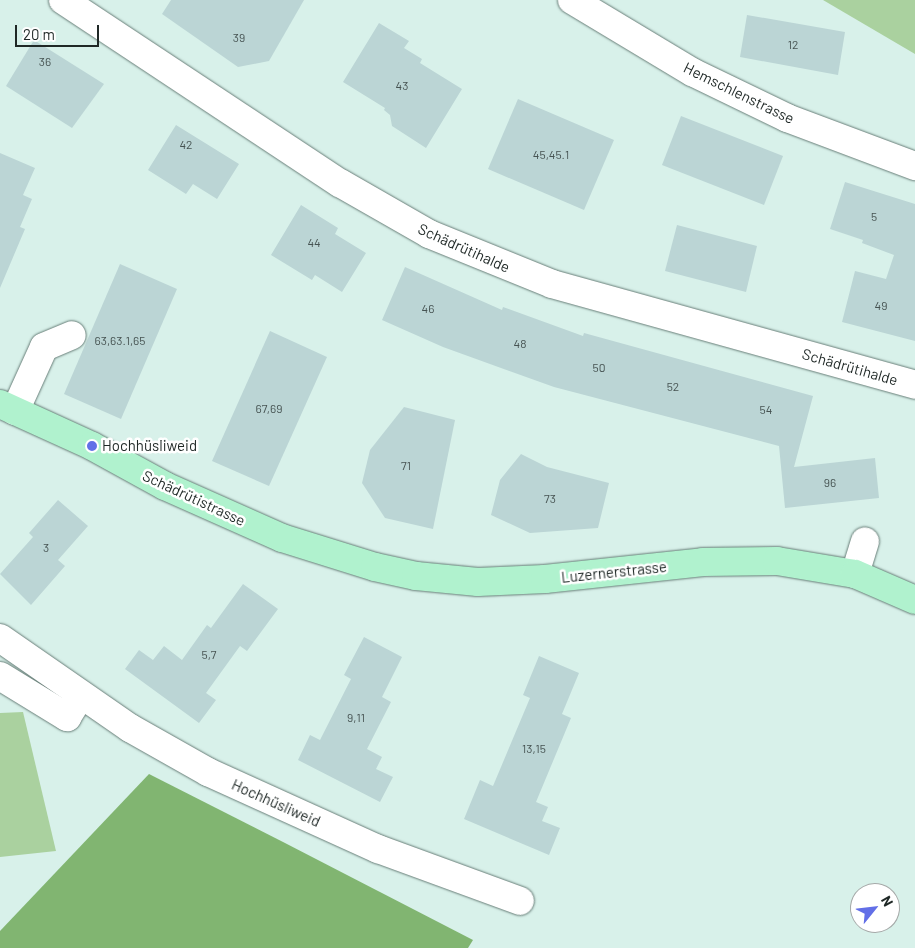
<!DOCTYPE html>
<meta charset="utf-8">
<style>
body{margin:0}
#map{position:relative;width:915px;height:948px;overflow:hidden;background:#d8f1ea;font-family:Barlow,sans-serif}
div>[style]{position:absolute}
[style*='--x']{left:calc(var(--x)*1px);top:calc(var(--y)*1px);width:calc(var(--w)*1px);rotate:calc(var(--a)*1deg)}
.green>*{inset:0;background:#aad19f}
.forest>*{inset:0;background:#81b571}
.building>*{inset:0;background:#bbd5d5}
.roads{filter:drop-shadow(0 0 1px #687e78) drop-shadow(0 0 1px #687e78)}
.minor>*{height:28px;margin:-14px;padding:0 14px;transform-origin:14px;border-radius:14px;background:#fff}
.major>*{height:28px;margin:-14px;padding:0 14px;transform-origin:14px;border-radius:14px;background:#b0f2ce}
.dots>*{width:14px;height:14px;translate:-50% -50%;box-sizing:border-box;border:2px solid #fff;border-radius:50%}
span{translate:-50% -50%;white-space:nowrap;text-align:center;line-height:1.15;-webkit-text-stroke:5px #fff;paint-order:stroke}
.number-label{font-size:12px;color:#465352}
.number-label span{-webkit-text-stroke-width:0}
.street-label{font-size:15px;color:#1f2826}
.poi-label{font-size:15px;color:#1f2826}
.left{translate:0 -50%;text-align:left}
.north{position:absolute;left:850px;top:883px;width:50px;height:50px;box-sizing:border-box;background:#fff;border:1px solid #a5a9a8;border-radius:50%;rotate:61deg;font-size:14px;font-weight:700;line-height:20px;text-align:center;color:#1f2826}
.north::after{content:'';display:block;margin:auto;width:18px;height:22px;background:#626fe7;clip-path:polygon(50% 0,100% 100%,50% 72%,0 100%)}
.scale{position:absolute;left:15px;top:25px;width:84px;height:22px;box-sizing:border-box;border:2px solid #1f2826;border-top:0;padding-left:6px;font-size:15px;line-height:18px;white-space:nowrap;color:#1f2826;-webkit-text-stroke:4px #fff;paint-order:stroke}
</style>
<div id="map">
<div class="green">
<div style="clip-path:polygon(823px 0,915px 0,915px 54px)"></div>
<div style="clip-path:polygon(23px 712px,56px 851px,0 857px,0 713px)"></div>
</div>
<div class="forest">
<div style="clip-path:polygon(149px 774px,285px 843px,473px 940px,468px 948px,0 948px,0 931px)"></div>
</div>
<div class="building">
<div style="clip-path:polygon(171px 0,304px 0,269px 61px,238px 67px,162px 14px)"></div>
<div style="clip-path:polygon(747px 15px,845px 32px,838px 75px,740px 57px)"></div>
<div style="clip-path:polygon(379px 23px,409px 41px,404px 48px,422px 59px,420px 63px,462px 89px,426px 148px,392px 126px,390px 115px,384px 110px,385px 108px,343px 82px)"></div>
<div style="clip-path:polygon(34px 40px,104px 84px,72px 128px,6px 86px)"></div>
<div style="clip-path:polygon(518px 99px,614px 140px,584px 210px,488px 169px)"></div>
<div style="clip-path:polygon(681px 116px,783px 156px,764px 205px,662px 165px)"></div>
<div style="clip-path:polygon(176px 125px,239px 164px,217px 199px,193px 184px,186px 194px,148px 170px)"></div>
<div style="clip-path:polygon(0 153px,35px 168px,23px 195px,32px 199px,20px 227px,25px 229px,0 288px)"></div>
<div style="clip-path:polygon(845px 182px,915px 204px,915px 341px,842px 322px,855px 271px,886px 279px,894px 255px,862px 243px,863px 240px,830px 229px)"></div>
<div style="clip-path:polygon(301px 205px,338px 228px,335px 234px,366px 253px,342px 292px,315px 275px,312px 280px,271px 255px)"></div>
<div style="clip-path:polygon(677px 225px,757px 246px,746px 292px,665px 271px)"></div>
<div style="clip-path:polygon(120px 264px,177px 289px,121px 419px,64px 394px)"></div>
<div style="clip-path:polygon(405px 267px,502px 310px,503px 307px,583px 336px,584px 333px,813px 396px,794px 467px,875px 458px,879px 498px,785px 508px,779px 446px,554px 387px,443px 347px,382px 320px)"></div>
<div style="clip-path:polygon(270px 331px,327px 357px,269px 486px,212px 461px)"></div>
<div style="clip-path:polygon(404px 407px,455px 420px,433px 529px,385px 518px,362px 483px,370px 450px)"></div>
<div style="clip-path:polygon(521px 454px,547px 467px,609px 483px,598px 528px,530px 533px,491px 515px,500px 480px)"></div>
<div style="clip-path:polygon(58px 500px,88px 526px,58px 560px,65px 566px,31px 605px,0 574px,33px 537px,29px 533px)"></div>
<div style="clip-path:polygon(243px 584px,278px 609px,247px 651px,240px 646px,206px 693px,216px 700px,199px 723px,125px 669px,139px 650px,153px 660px,164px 646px,182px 660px,207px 625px,211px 628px)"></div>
<div style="clip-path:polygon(364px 637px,402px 657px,382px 697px,391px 702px,367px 749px,382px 757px,376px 769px,393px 777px,380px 802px,298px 760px,310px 735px,320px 740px,351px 679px,344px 675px)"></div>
<div style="clip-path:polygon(539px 656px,579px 673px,562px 714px,571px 718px,536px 802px,548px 807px,542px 821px,560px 828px,549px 855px,464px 819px,480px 780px,493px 786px,530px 698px,523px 695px)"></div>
</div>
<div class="roads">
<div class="minor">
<div style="--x:63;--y:0;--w:332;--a:33.5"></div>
<div style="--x:340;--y:183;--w:103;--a:29.8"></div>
<div style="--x:429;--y:234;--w:133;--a:22.1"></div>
<div style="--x:552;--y:284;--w:377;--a:15.5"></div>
<div style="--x:572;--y:0;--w:140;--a:31"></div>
<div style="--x:692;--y:72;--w:106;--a:25.8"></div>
<div style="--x:787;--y:118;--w:137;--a:20.6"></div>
<div style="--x:15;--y:411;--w:70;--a:-65.6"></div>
<div style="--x:44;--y:347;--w:30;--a:-23"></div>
<div style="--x:855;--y:574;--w:34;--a:-73"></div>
<div style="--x:0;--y:638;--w:158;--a:34.7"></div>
<div style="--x:130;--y:728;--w:90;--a:29.4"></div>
<div style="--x:208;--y:772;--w:187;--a:24.4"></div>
<div style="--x:378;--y:849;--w:151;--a:20.1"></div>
<div style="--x:0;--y:676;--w:79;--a:31.5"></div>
<div style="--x:67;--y:717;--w:25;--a:-58"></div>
</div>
<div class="major">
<div style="--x:0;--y:404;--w:101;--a:24.5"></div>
<div style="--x:92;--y:446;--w:83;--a:28.7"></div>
<div style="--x:165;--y:486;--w:128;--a:24"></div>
<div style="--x:282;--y:538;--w:97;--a:17.3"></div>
<div style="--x:375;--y:567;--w:42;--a:12.4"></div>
<div style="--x:416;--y:576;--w:62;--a:5.5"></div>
<div style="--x:478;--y:582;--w:67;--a:-2.6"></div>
<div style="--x:545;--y:579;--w:159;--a:-6.1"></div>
<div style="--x:703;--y:562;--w:74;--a:-0.8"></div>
<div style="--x:777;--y:561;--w:79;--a:9.5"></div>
<div style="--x:855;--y:574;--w:65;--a:23.4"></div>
</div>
</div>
<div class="dots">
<div style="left:92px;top:446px;background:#626fe7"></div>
</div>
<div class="number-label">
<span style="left:239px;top:38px">39</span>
<span style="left:793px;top:45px">12</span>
<span style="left:45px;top:62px">36</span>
<span style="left:402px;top:86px">43</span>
<span style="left:186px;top:145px">42</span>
<span style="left:551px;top:155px">45,45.1</span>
<span style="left:874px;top:217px">5</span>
<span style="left:314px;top:243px">44</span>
<span style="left:881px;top:306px">49</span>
<span style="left:428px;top:309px">46</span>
<span style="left:120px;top:341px">63,63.1,65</span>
<span style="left:520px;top:344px">48</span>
<span style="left:599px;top:368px">50</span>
<span style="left:673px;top:387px">52</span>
<span style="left:269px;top:409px">67,69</span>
<span style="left:766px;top:410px">54</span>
<span style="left:406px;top:466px">71</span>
<span style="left:830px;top:483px">96</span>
<span style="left:550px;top:499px">73</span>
<span style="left:46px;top:548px">3</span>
<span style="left:209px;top:655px">5,7</span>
<span style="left:356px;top:718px">9,11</span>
<span style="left:534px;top:749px">13,15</span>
</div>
<div class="street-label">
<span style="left:739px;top:93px;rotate:26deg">Hemschlenstrasse</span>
<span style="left:464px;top:248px;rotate:24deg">Schädrütihalde</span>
<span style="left:850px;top:367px;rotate:16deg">Schädrütihalde</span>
<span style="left:194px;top:498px;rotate:25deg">Schädrütistrasse</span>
<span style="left:614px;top:572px;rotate:-6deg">Luzernerstrasse</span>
<span style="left:276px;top:803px;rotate:24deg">Hochhüsliweid</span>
</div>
<div class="poi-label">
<span class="left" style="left:102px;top:446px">Hochhüsliweid</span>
</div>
<div class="north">N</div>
<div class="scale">20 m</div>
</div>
